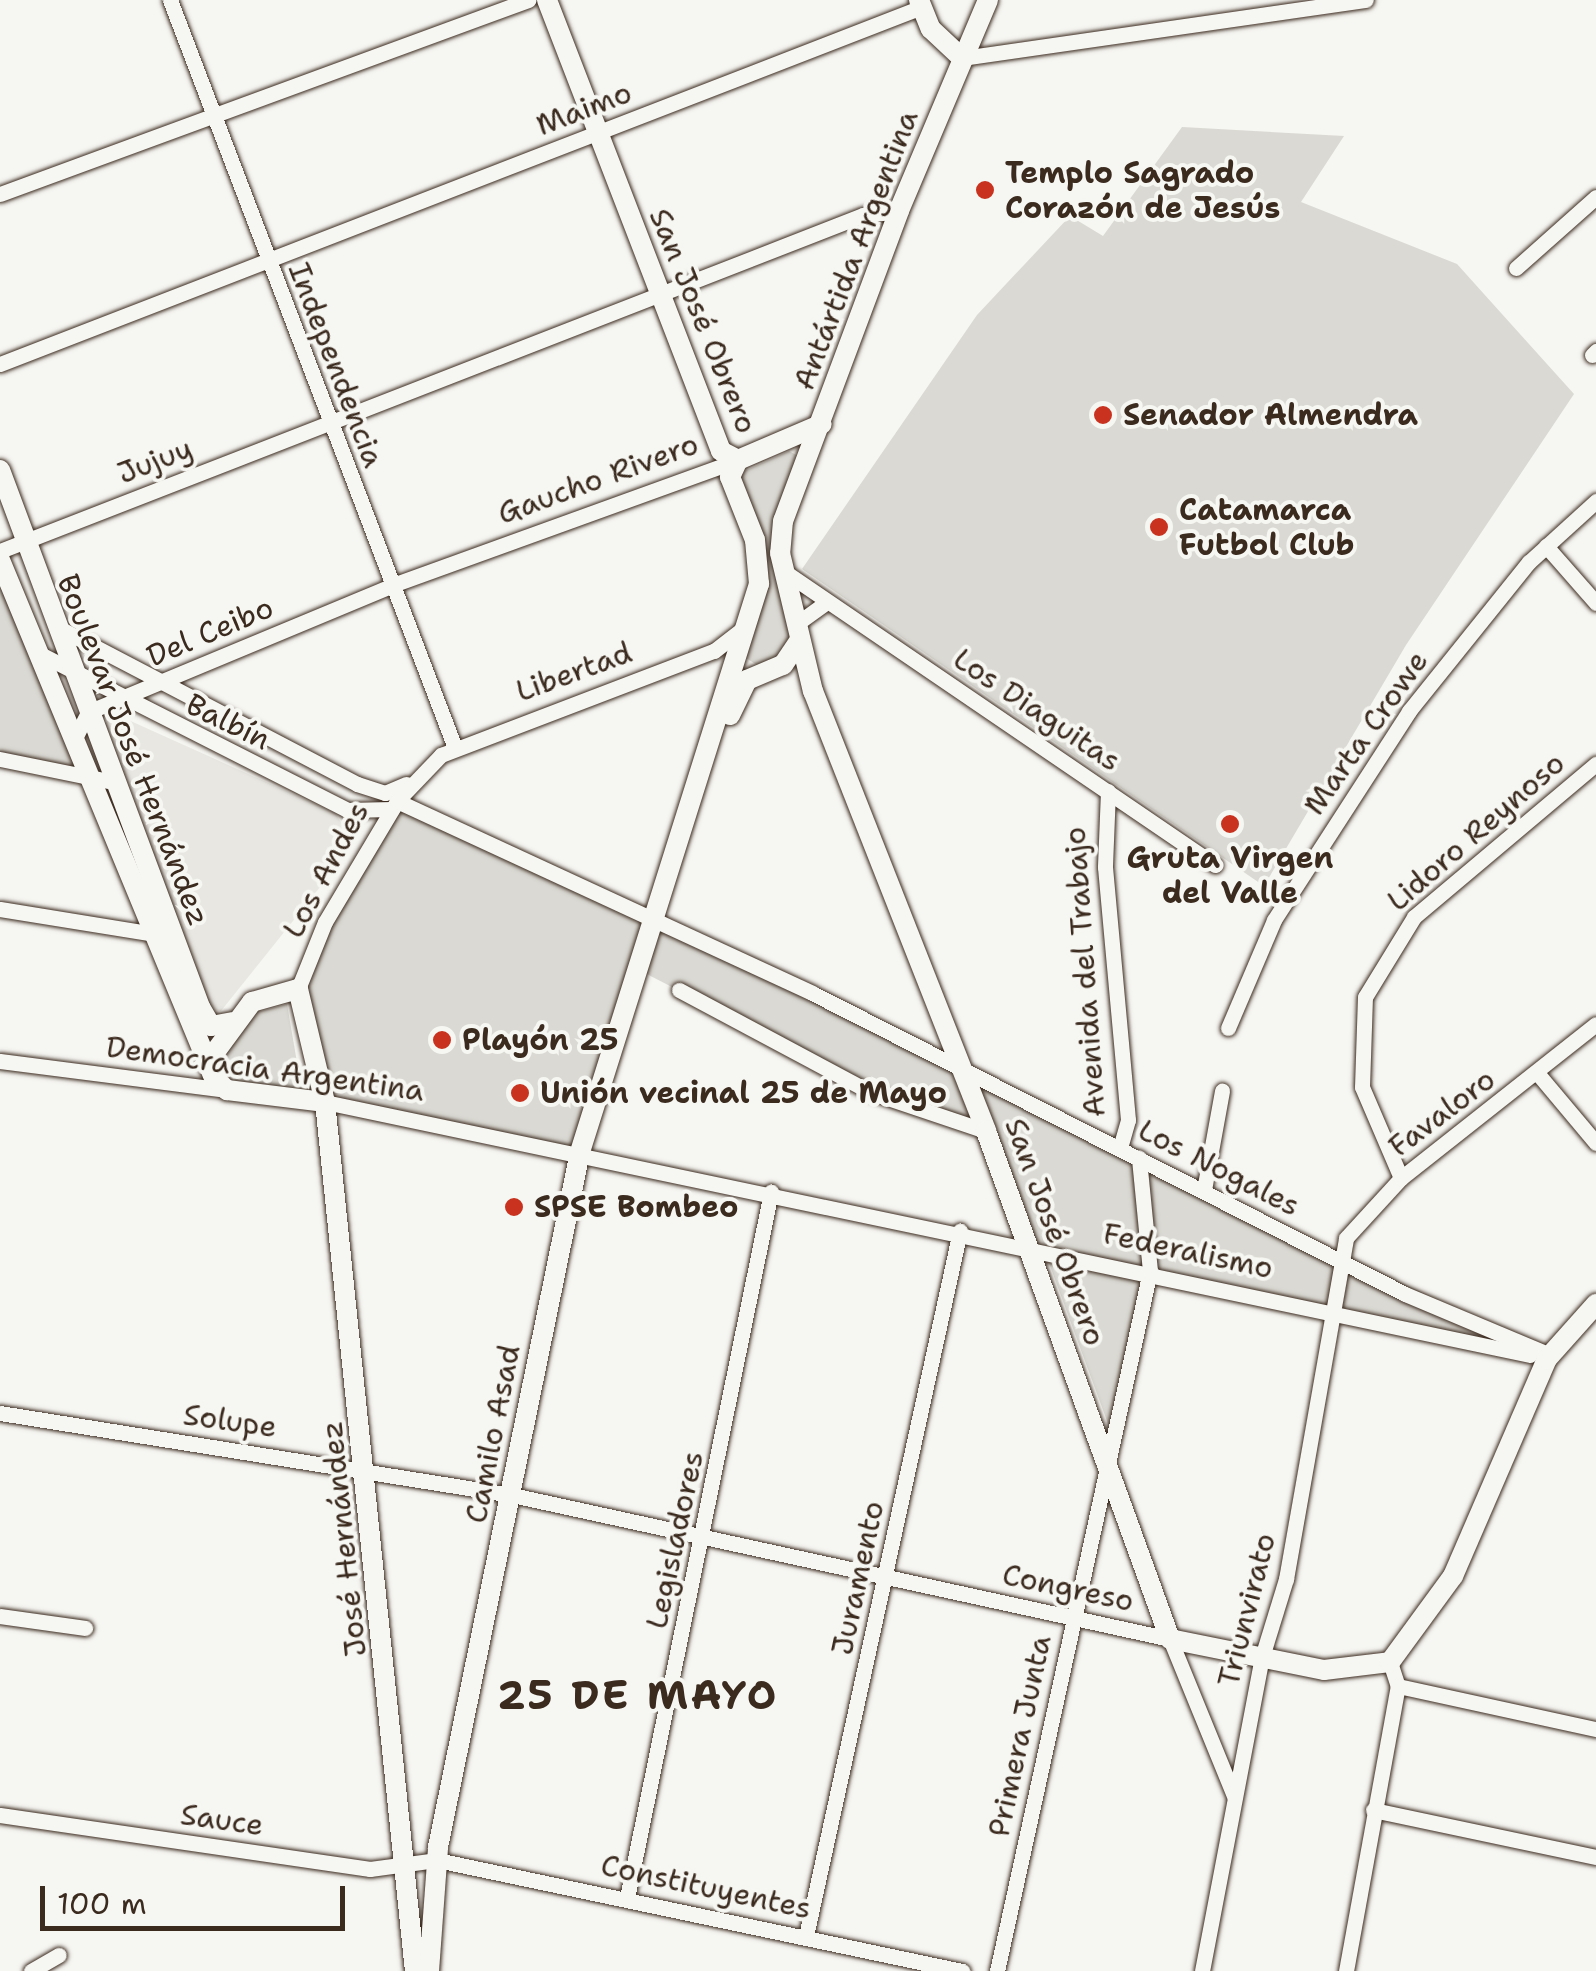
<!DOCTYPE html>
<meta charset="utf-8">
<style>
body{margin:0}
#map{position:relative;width:1596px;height:1971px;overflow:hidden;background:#f6f6f2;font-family:"Shantell Sans",sans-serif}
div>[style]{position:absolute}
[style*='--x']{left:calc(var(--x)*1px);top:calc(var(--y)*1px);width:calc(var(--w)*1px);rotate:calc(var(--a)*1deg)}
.built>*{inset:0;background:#e8e7e2}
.green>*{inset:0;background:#dad9d3}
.roads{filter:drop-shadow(0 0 2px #3b2a1e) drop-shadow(0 0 2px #3b2a1e)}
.minor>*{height:15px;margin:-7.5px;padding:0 7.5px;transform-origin:7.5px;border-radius:7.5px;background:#f6f6f2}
.tertiary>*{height:20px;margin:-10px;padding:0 10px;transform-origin:10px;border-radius:10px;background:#f6f6f2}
.dots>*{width:28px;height:28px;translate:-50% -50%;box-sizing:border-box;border:5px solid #f6f6f2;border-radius:50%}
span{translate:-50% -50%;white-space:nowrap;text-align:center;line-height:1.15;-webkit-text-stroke:8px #f6f6f2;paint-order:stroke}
.street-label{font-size:30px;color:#3b2a1e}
.poi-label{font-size:30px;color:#3b2a1e;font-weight:700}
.left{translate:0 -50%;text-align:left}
.district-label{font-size:40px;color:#3b2a1e;font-weight:700;letter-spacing:2.5px}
.scale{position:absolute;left:40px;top:1886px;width:305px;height:45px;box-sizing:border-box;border:5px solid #3b2a1e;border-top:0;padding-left:12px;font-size:30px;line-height:35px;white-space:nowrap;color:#3b2a1e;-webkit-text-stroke:8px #f6f6f2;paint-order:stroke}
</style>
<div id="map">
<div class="built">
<div style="clip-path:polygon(115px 714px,335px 813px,346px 830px,344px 857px,221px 1011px,209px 1010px,127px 780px,120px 782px,104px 724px)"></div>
</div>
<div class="green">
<div style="clip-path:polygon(1182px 127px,1344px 136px,1301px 202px,1457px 264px,1574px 394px,1406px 645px,1264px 886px,802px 569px,977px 315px,1070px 216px,1103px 236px)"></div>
<div style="clip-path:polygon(789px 451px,800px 457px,773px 553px,791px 640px,782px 658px,757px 665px,746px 658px,762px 600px,738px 474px)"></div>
<div style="clip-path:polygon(0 560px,89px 778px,0 759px)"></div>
<div style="clip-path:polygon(397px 801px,508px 847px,1550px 1355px,1029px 1244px,986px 1131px,901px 1105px,637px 969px,580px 1152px,325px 1102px,298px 989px)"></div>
<div style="clip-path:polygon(287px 1004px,300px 1080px,289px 1093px,236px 1082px,222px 1056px,254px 1013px)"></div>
<div style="clip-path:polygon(1049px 1263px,1141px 1281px,1110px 1429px)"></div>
</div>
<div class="roads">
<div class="minor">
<div style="--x:170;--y:0;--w:800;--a:69.14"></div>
<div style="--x:962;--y:58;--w:408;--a:-8.2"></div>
<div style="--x:0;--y:194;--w:563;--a:-20.17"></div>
<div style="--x:1516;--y:268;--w:107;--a:-41.6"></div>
<div style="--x:1592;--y:355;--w:6;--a:-45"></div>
<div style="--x:0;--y:364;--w:989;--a:-21.17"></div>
<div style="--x:1546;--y:546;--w:76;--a:48.7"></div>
<div style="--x:0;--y:551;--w:926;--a:-21.27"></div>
<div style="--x:863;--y:215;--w:36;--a:-6"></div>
<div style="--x:782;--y:570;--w:524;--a:34.27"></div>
<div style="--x:795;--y:625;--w:39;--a:-36"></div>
<div style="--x:57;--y:627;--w:339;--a:27.6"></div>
<div style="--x:357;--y:784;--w:29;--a:18"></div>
<div style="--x:385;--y:793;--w:23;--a:-23"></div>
<div style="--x:42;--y:655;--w:342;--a:26.9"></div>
<div style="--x:347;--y:810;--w:45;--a:-1.3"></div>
<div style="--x:76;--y:736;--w:27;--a:-63"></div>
<div style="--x:88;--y:712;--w:327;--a:-22.6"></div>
<div style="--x:390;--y:586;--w:370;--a:-19.9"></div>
<div style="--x:0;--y:759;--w:115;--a:11.5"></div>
<div style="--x:1108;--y:791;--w:76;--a:92.3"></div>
<div style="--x:1105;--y:867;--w:254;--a:84.8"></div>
<div style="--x:1128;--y:1120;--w:29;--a:106"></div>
<div style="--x:397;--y:801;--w:457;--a:24.8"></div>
<div style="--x:812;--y:993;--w:665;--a:26.91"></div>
<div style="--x:1405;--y:1294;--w:157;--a:22.8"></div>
<div style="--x:0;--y:909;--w:162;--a:9.2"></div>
<div style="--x:298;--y:989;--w:72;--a:-68.1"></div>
<div style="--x:325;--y:922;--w:141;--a:-59.2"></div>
<div style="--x:397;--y:801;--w:64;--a:-46.3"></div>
<div style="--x:441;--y:755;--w:292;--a:-20.9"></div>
<div style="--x:714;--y:651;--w:36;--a:-38"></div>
<div style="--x:679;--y:990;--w:217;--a:28.1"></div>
<div style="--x:870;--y:1092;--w:122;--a:18.6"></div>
<div style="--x:1228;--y:1028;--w:117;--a:-66.9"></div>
<div style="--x:1274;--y:920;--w:249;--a:-57.1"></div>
<div style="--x:1409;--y:711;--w:191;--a:-51.2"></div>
<div style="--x:1529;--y:562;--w:91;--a:-42.3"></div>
<div style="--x:0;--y:1061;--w:229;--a:7.3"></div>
<div style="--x:1538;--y:1074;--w:90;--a:50"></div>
<div style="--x:325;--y:1102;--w:1231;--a:11.86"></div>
<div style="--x:1401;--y:1178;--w:99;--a:-113.2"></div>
<div style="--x:1362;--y:1087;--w:90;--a:-88.1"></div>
<div style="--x:1365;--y:997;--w:94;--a:-58.5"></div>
<div style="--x:1414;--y:917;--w:238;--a:-40.1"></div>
<div style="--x:1204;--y:1190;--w:101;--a:-79.7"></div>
<div style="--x:0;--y:1413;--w:519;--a:9.1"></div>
<div style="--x:512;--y:1495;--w:674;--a:12.34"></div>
<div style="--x:1170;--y:1639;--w:170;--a:67.8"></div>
<div style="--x:0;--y:1616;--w:86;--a:8"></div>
<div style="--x:1390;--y:1662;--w:25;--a:72"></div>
<div style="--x:1398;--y:1686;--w:203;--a:12.3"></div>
<div style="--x:1373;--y:1810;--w:228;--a:11.9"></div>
<div style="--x:0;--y:1815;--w:374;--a:8.3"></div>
<div style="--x:370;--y:1869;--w:68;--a:-7.7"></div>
<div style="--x:437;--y:1860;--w:537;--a:11.94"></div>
<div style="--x:627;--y:1898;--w:721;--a:-78.47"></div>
<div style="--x:806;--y:1936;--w:722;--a:-77.68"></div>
<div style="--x:31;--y:1971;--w:32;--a:-30"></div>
<div style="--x:997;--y:1971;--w:717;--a:-77.67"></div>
<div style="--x:1150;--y:1271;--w:114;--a:-95.6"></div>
<div style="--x:1202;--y:1971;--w:320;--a:-79.2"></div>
<div style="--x:1262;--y:1657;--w:82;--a:-72.9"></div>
<div style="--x:1286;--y:1579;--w:346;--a:-80"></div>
<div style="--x:1346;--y:1238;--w:81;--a:-47.5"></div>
<div style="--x:1401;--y:1178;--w:248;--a:-38.3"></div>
<div style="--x:1346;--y:1971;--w:290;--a:-79.7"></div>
</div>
<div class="tertiary">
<div style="--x:547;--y:0;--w:483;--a:68.9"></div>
<div style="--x:721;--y:451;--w:19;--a:28"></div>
<div style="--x:919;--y:0;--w:31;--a:68"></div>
<div style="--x:931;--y:29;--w:42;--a:43.1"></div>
<div style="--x:988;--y:0;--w:229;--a:112.9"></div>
<div style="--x:899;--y:211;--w:331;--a:110.5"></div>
<div style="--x:783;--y:521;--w:32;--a:95"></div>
<div style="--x:780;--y:553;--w:142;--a:76.6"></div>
<div style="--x:813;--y:691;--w:473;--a:68.5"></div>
<div style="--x:986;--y:1131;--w:540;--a:70.09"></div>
<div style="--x:1170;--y:1639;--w:157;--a:11.4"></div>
<div style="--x:1324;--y:1670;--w:66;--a:-6.9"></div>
<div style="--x:1390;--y:1662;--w:107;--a:-53.8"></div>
<div style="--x:1453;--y:1576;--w:236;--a:-66.6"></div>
<div style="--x:1547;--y:1359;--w:74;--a:-48.3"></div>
<div style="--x:738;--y:460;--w:91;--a:-23.2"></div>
<div style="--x:0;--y:470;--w:573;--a:69.57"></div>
<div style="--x:200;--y:1007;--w:22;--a:60"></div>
<div style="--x:211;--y:1026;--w:22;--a:-10"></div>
<div style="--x:0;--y:560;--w:560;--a:67.55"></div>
<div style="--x:214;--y:1078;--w:18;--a:43"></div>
<div style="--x:227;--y:1090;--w:99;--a:7"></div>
<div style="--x:730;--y:715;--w:39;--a:-64"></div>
<div style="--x:747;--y:680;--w:39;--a:-23"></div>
<div style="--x:783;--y:665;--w:29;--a:-56"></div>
<div style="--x:207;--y:1063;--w:76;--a:-53.6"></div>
<div style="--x:252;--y:1002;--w:48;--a:-15.8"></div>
<div style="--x:298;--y:989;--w:116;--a:76.6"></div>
<div style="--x:325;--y:1102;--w:874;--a:84.09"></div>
<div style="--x:429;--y:1971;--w:124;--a:-85.8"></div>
<div style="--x:438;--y:1847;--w:709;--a:-78.45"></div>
<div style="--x:580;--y:1152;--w:596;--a:-72.51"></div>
<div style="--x:759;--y:584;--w:44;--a:-95.2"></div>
<div style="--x:755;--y:540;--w:68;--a:-111.6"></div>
<div style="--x:730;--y:477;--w:19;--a:-65"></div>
</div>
</div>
<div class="dots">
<div style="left:985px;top:190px;background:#c8321e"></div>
<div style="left:1103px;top:415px;background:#c8321e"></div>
<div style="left:1159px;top:527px;background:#c8321e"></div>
<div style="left:1230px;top:824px;background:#c8321e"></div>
<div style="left:442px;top:1040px;background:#c8321e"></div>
<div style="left:520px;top:1093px;background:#c8321e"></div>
<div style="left:514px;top:1207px;background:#c8321e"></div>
</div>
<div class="street-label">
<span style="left:584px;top:109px;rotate:-21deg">Maimo</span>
<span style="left:856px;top:250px;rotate:-69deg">Antártida Argentina</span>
<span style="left:703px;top:321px;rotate:68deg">San José Obrero</span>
<span style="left:336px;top:365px;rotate:69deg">Independencia</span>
<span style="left:155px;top:461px;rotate:-21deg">Jujuy</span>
<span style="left:598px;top:479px;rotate:-20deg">Gaucho Rivero</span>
<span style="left:210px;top:632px;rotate:-23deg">Del Ceibo</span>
<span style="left:574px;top:672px;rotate:-20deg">Libertad</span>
<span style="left:1037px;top:710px;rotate:34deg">Los Diaguitas</span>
<span style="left:228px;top:722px;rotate:26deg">Balbín</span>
<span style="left:1366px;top:733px;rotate:-55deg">Marta Crowe</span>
<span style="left:133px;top:750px;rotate:69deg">Boulevar José Hernández</span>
<span style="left:1476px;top:832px;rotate:-41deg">Lidoro Reynoso</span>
<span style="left:326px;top:870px;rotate:-62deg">Los Andes</span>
<span style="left:1085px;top:972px;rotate:-94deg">Avenida del Trabajo</span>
<span style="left:265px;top:1069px;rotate:8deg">Democracia Argentina</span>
<span style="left:1442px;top:1113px;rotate:-37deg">Favaloro</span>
<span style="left:1219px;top:1168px;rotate:27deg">Los Nogales</span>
<span style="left:1055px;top:1232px;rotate:70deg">San José Obrero</span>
<span style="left:1188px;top:1251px;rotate:12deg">Federalismo</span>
<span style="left:230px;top:1421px;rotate:8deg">Solupe</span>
<span style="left:493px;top:1434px;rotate:-79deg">Camilo Asad</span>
<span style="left:344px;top:1539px;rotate:-96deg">José Hernández</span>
<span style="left:675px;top:1540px;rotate:-78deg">Legisladores</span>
<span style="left:858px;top:1578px;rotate:-78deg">Juramento</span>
<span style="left:1068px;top:1588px;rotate:12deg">Congreso</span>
<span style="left:1247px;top:1610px;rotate:-76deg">Triunvirato</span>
<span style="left:1020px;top:1736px;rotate:-78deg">Primera Junta</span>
<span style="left:222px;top:1820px;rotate:8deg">Sauce</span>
<span style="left:706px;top:1887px;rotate:12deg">Constituyentes</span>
</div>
<div class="poi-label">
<span class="left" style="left:1005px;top:190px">Templo Sagrado<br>Corazón de Jesús</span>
<span class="left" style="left:1123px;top:415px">Senador Almendra</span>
<span class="left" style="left:1179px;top:527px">Catamarca<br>Futbol Club</span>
<span style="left:1230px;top:875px">Gruta Virgen<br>del Valle</span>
<span class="left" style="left:462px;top:1040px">Playón 25</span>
<span class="left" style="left:540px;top:1093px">Unión vecinal 25 de Mayo</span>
<span class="left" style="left:534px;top:1207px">SPSE Bombeo</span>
</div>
<div class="district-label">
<span style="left:638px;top:1695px">25 DE MAYO</span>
</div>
<div class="scale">100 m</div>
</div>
